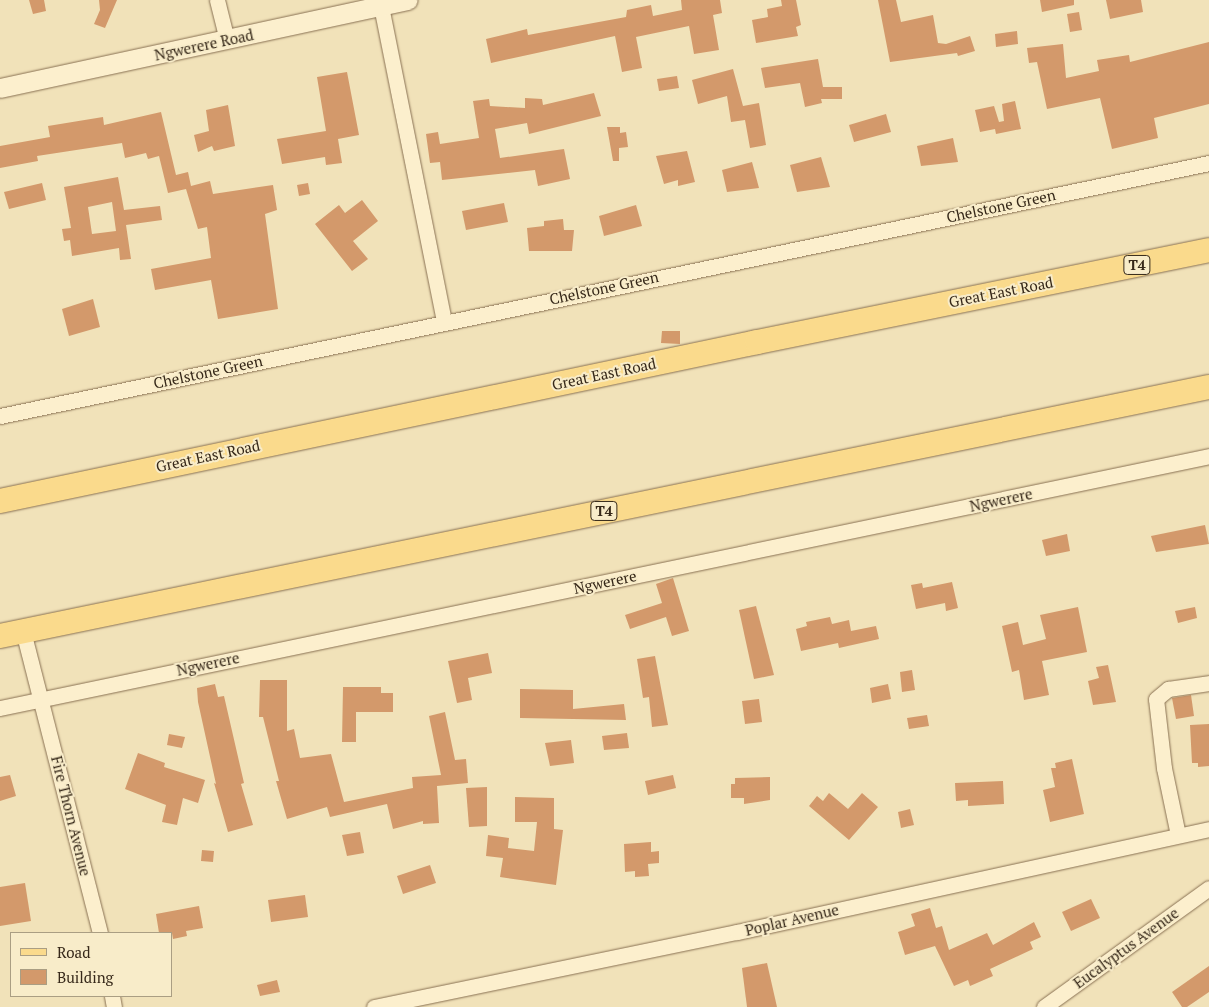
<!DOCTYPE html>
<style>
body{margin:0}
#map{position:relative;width:1209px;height:1007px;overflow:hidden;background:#f1e2b9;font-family:"PT Serif",serif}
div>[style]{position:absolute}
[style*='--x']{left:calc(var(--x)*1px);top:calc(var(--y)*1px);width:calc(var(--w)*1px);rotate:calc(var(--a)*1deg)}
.building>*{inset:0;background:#d3996b}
.roads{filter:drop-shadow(0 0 1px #897153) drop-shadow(0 0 1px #897153)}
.minor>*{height:15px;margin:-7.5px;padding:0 7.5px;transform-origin:7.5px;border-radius:7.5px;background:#fcefcd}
.tertiary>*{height:19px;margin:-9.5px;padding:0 9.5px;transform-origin:9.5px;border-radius:9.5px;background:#fcefcd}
.primary>*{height:24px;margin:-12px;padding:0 12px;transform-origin:12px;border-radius:12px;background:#fada8c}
span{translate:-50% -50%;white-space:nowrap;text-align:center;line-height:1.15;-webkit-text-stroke:4px #f8ecc9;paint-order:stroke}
.shield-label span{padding:1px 4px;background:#f8ecc9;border:1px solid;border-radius:4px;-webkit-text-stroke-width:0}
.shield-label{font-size:14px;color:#362819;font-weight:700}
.street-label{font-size:15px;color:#362819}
.legend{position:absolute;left:10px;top:932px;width:162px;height:65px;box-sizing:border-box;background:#f8ecc9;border:1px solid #aa9e83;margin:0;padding:6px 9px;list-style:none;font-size:15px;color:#362819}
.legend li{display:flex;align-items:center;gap:10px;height:25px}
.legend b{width:25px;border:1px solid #aa9e83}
</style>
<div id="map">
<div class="building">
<div style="clip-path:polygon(29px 0,44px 0,46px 11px,33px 14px)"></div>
<div style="clip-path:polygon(99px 0,117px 0,105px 28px,94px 24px,100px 10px)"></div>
<div style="clip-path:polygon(681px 0,720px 0,722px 13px,713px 15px,719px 50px,694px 54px,689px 26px,636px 37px,642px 68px,622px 72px,615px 36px,491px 63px,486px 39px,527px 29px,528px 35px,626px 17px,627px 10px,651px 5px,653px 16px,682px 10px)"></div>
<div style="clip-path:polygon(781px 0,796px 0,801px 25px,796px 27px,798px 36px,756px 43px,752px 20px,768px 17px,767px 9px,782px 6px)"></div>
<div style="clip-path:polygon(878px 0,896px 0,901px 22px,933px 15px,938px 43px,946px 44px,970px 36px,975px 51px,958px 56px,957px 53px,890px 62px)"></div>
<div style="clip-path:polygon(1040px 0,1074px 0,1074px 5px,1042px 12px)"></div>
<div style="clip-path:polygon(1106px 0,1141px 0,1143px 12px,1110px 19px)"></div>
<div style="clip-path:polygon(1079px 12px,1082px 30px,1070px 32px,1067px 14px)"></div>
<div style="clip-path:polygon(1017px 31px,1018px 44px,996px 47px,995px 34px)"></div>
<div style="clip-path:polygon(1209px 42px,1209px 104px,1154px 118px,1158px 138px,1112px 149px,1100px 98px,1047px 109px,1037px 62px,1029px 63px,1027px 48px,1063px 44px,1066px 78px,1099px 71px,1097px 60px,1129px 55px,1130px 62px)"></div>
<div style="clip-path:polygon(818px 59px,823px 87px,842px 87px,842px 99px,821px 99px,822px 103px,805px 107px,800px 83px,765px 88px,761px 68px)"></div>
<div style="clip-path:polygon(733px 69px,743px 106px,759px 103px,766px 145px,750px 148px,745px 120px,731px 122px,727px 96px,698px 104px,692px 80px)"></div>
<div style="clip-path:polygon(347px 72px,359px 135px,338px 139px,342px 163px,326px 165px,325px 157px,282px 164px,277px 139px,326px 131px,317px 77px)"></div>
<div style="clip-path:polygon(677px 76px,679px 88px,659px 91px,657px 79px)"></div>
<div style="clip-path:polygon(594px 93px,601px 116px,529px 134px,527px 123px,495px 129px,500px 158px,564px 149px,570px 179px,538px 186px,535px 170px,442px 180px,440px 162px,430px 163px,426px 134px,438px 132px,440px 144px,479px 138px,473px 101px,489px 99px,490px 106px,525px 108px,525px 98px,542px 99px,543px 105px)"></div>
<div style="clip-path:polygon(1015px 101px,1021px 129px,996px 134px,995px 129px,980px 132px,975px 110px,994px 106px,999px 122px,1004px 121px,1002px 104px)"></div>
<div style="clip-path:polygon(228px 105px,235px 146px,214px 151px,212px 146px,198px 152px,194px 135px,209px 131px,206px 110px)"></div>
<div style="clip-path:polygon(161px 112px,176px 175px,188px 172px,191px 186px,210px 181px,213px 194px,273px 185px,277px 210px,265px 214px,278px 309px,218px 319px,211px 280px,155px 290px,151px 269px,211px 258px,207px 227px,198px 229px,186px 189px,168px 193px,159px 156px,148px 159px,146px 153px,125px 158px,122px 143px,37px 156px,38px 161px,0 168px,0 146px,50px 137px,48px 126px,103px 117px,104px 125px)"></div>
<div style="clip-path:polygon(886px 114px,891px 132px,854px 142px,849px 125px)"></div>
<div style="clip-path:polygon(607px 127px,620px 127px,620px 133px,626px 132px,628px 147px,619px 148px,619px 161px,613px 161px)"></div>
<div style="clip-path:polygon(953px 138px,958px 162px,921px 166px,917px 146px)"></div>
<div style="clip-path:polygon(687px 151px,695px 182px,678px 186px,678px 180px,664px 184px,656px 156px)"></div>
<div style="clip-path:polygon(821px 157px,830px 187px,797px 192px,790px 165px)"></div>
<div style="clip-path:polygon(752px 162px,759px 188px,727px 192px,722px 170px)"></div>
<div style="clip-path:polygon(evenodd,118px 177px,124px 210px,160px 206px,162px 220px,126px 225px,131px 259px,120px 260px,119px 248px,72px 256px,70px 240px,64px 241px,62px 229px,71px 228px,64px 187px,118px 177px,112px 202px,116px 231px,92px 234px,88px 207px,112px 202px)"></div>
<div style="clip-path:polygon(42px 183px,46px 200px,9px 209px,4px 192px)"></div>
<div style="clip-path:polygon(308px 183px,310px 194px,299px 196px,297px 185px)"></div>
<div style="clip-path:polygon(362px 200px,378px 221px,353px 241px,368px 259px,352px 271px,315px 224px,339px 205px,345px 213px)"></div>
<div style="clip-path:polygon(504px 203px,508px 222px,466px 230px,462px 211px)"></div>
<div style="clip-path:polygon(636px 205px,642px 226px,604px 236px,599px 216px)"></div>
<div style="clip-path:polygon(563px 219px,564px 230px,574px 230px,572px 251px,529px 251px,527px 228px,544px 226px,544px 221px)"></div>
<div style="clip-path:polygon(93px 299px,100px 327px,69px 336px,62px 309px)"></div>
<div style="clip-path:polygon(662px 331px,680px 331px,680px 344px,661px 343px)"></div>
<div style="clip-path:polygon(1205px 525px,1209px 544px,1156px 552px,1151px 536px)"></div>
<div style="clip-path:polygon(1067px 534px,1070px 551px,1046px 556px,1042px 540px)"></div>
<div style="clip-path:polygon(673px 578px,689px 631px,672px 636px,666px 617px,630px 629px,625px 615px,662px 603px,656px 584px)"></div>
<div style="clip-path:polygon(952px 582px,958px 608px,946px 611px,945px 603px,916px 609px,911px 585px,922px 583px,923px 588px)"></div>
<div style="clip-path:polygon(756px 606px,774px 675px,754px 679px,739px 610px)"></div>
<div style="clip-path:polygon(1078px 607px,1087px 652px,1042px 661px,1049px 695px,1024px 700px,1019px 670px,1012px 672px,1002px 626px,1018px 622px,1023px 645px,1046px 639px,1040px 615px)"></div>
<div style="clip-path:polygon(1195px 607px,1197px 618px,1178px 623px,1175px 611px)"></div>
<div style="clip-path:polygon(830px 617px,832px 624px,849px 620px,851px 631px,876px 626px,879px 639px,839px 648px,838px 643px,801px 651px,796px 629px,807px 626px,806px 622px)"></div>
<div style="clip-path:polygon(488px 653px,492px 673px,468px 678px,472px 700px,457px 703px,448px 661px)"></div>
<div style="clip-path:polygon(655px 656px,668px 725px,652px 727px,649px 697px,643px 698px,637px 659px)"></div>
<div style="clip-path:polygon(1108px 665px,1116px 702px,1093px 705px,1088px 681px,1099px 678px,1096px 667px)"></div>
<div style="clip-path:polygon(912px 670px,915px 690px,902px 692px,900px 672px)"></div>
<div style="clip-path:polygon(260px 680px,287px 680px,287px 731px,294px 729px,300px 758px,331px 754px,344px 802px,413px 788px,412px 777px,441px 775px,429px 716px,445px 712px,455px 760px,466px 759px,468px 783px,437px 786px,439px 823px,423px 824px,423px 821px,393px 829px,387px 804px,330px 817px,327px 807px,287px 819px,276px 781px,279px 781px,263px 717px,259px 717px)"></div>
<div style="clip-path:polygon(215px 684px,218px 697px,224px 696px,244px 783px,241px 784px,253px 825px,228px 832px,214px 783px,216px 784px,198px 702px,197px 688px)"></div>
<div style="clip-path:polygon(888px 684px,891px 699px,872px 703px,870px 688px)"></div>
<div style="clip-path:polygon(343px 687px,381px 687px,381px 693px,393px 693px,393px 712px,356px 712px,356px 742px,342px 742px)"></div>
<div style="clip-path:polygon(520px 689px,573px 690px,573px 709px,624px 704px,626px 720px,520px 718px)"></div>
<div style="clip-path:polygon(1191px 695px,1194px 716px,1176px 719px,1172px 698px)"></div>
<div style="clip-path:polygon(759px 699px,762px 722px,745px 724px,742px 701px)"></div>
<div style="clip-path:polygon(927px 715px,929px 726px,909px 729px,907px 718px)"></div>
<div style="clip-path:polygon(1209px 724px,1209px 766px,1198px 767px,1198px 763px,1192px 763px,1190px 725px)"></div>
<div style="clip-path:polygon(627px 733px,629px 748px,604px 750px,602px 736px)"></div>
<div style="clip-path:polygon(169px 734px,185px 737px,182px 748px,167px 745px)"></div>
<div style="clip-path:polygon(571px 740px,574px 763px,550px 766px,545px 743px)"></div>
<div style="clip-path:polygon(138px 753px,165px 763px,164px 767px,205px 780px,198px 803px,183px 798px,177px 825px,162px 822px,166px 805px,125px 789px)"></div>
<div style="clip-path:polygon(1072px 759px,1084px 814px,1050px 822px,1043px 790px,1055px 787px,1051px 768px,1056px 768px,1055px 763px)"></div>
<div style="clip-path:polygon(10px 775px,16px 796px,0 801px,0 777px)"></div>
<div style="clip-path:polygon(673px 775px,676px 788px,648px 795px,645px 781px)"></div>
<div style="clip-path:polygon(770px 777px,770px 800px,744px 804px,744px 798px,731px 798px,731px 784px,735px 784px,735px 778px)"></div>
<div style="clip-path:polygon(1003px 781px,1004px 804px,968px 806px,968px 800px,956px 801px,955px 783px)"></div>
<div style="clip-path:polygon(487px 787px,487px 826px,469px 827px,466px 788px)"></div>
<div style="clip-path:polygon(829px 793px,848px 809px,862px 793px,878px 807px,849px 840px,809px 806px,817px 796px,823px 801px)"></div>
<div style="clip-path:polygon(515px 797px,554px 798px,554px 829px,563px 830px,556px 885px,500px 877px,503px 858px,486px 856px,488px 835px,509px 838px,508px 848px,534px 851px,537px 822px,515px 822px)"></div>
<div style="clip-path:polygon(910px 809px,914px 825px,901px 828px,898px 812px)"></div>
<div style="clip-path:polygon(360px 832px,364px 853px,347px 856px,342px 835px)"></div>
<div style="clip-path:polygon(651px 842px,651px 852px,659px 851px,659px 863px,648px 864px,649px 876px,635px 877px,635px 871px,625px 872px,624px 844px)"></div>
<div style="clip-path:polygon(202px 850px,214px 851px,213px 862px,201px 861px)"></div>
<div style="clip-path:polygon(430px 865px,436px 883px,403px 894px,397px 876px)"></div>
<div style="clip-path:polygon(25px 883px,31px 921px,0 926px,0 887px)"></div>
<div style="clip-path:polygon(305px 895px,308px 917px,271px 922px,268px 900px)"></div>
<div style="clip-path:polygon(1091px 899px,1100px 918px,1071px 931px,1062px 912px)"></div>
<div style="clip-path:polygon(199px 906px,203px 928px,186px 931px,187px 936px,173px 939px,172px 933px,159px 933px,156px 914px)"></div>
<div style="clip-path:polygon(930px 908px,936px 928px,942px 926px,949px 950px,987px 933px,993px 945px,1034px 922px,1041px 937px,1030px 942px,1033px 949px,990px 969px,993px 976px,970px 986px,968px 980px,954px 986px,935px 946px,905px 955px,898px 932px,915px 926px,911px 914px)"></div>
<div style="clip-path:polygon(767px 963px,777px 1007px,747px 1007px,742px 968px)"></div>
<div style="clip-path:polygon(1209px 966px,1209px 992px,1187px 1007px,1182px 1007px,1172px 992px)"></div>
<div style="clip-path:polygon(277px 980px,280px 992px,260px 996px,257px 985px)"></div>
</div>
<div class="roads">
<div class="minor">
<div style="--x:217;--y:0;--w:41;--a:76"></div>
<div style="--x:381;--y:6;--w:322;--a:78.7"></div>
<div style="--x:0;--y:416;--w:1235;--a:-11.82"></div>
<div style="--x:23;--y:631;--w:312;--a:75.7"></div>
<div style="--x:0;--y:708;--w:1235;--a:-11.77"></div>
<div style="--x:1178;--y:835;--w:68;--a:-101.8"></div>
<div style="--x:1164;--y:768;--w:69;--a:-96.6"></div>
<div style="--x:1156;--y:699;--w:16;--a:-40"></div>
<div style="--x:1168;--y:689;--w:41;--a:-8.3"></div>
<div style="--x:112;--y:996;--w:11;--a:80"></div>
<div style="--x:374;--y:1007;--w:371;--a:-11.7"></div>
<div style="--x:737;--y:932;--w:483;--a:-12.3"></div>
<div style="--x:1044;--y:1007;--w:203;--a:-35.8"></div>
</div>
<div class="tertiary">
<div style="--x:0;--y:88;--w:417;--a:-12.2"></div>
</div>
<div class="primary">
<div style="--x:0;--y:501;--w:774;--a:-11.86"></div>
<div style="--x:757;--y:342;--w:461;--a:-11.5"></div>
<div style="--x:0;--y:636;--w:1234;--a:-11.64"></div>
</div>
</div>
<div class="shield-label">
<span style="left:1137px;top:265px">T4</span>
<span style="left:604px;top:511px">T4</span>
</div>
<div class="street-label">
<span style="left:204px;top:45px;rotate:-12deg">Ngwerere Road</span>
<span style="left:1001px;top:206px;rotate:-12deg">Chelstone Green</span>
<span style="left:604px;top:288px;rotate:-12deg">Chelstone Green</span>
<span style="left:1001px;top:292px;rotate:-11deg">Great East Road</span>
<span style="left:208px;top:372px;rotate:-12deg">Chelstone Green</span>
<span style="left:604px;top:374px;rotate:-12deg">Great East Road</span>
<span style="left:208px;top:456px;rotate:-12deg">Great East Road</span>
<span style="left:1001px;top:500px;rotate:-12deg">Ngwerere</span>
<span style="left:605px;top:582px;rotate:-12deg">Ngwerere</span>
<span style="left:208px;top:664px;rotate:-12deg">Ngwerere</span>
<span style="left:71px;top:816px;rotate:76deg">Fire Thorn Avenue</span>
<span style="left:792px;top:920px;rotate:-13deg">Poplar Avenue</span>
<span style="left:1126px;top:948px;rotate:-36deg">Eucalyptus Avenue</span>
</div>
<ul class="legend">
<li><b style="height:6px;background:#fada8c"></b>Road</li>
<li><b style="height:14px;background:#d3996b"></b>Building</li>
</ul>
</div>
